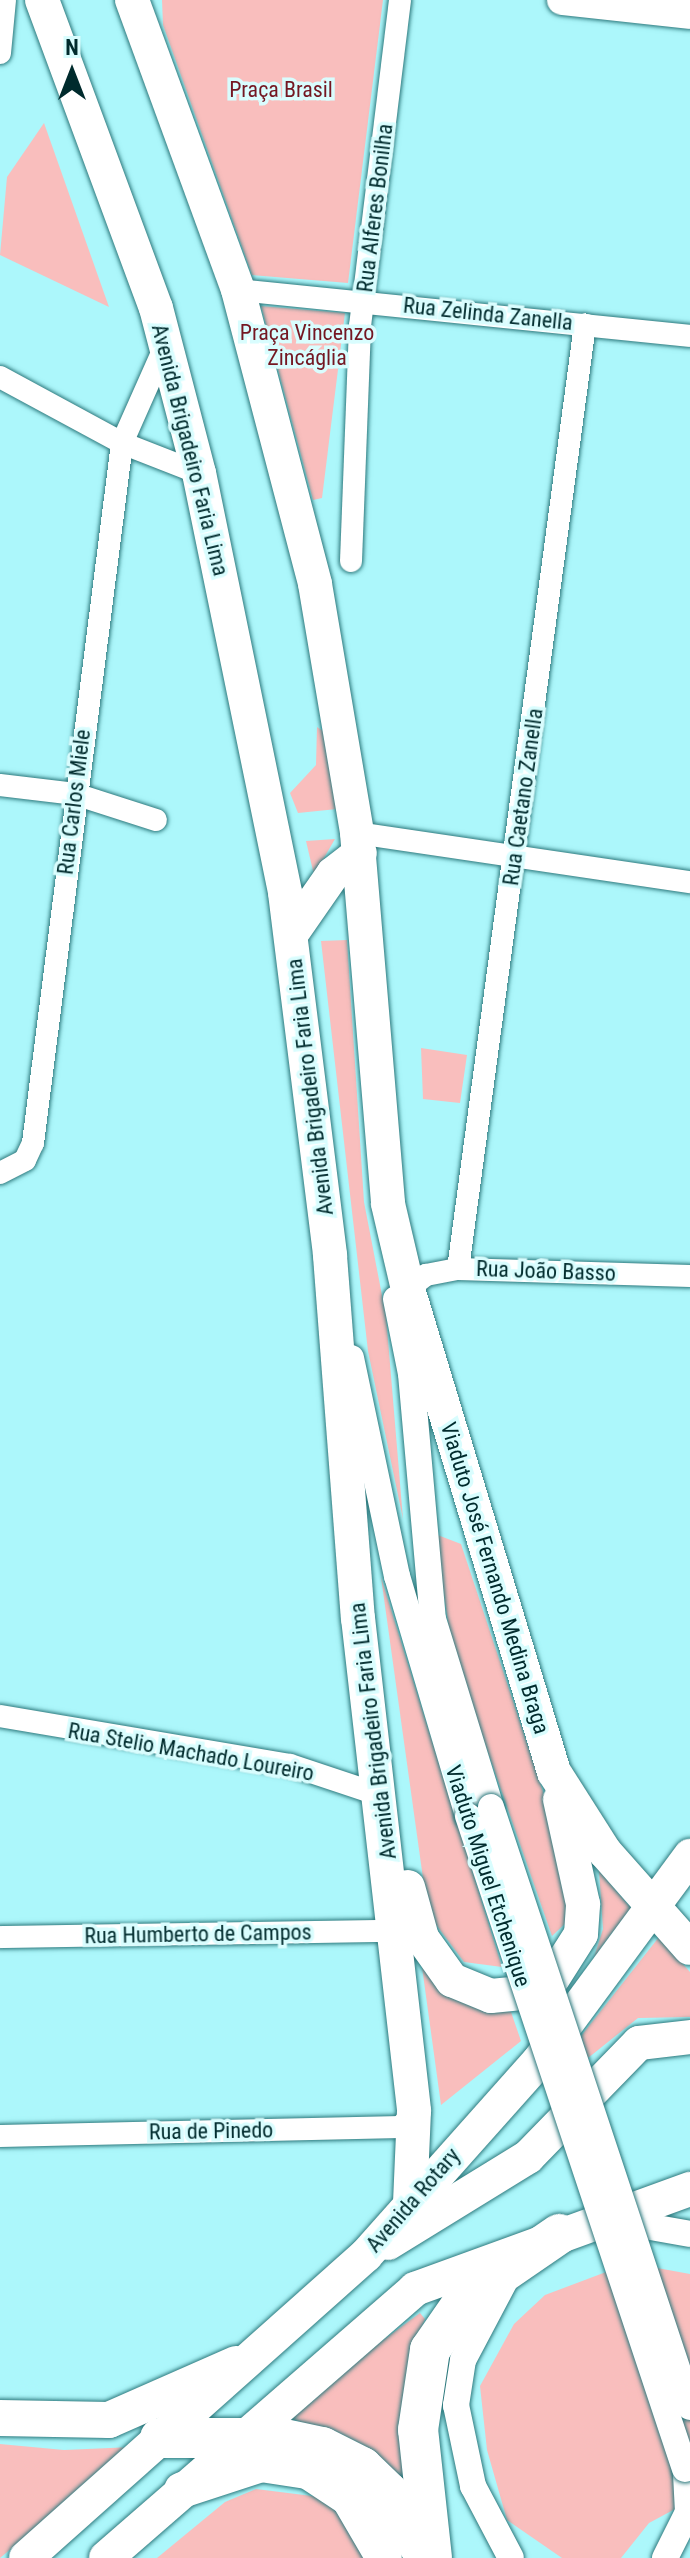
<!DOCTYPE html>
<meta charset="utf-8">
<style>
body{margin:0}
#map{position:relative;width:690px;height:2558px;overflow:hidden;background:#acf7fb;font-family:"Roboto Condensed",sans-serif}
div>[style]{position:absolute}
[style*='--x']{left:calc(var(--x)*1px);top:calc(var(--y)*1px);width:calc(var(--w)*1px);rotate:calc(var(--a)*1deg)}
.green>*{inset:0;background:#f9bebd}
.roads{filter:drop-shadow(0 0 2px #2d797d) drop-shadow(0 0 2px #2d797d)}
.minor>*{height:22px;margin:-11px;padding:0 11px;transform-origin:11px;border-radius:11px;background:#fff}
.tertiary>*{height:26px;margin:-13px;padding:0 13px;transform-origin:13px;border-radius:13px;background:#fff}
.secondary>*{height:30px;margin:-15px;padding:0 15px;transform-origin:15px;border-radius:15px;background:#fff}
.primary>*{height:34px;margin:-17px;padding:0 17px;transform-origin:17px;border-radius:17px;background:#fff}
.trunk>*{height:36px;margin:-18px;padding:0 18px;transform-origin:18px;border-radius:18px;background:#fff}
.motorway>*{height:40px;margin:-20px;padding:0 20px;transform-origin:20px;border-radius:20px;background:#fff}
.bridges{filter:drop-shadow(0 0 2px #2d797d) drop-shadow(0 0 2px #2d797d)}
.tertiary-bridge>*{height:26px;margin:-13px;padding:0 13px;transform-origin:13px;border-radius:13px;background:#fff}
span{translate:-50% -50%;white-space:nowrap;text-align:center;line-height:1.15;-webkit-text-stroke:7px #d9fdfe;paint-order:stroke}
.park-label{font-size:22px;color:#741722}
.street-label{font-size:22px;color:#002b2d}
.north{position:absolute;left:32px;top:32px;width:80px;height:80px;-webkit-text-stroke:6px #d9fdfe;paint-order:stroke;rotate:0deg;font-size:22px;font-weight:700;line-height:32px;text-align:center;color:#002b2d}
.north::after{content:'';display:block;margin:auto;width:28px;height:36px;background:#002b2d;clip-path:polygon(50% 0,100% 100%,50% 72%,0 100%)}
</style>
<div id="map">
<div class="green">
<div style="clip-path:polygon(162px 0,383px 0,348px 283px,252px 275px,163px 25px)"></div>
<div style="clip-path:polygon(44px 123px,109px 307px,0 255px,7px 177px)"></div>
<div style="clip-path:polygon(261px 306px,345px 313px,322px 498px,313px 500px)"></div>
<div style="clip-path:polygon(317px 727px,326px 733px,337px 809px,298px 813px,290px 793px,316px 765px)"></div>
<div style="clip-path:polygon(335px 839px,314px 875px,306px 841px)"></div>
<div style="clip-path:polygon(347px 940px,364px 1202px,386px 1316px,403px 1519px,368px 1351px,321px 941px)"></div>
<div style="clip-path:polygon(421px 1048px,467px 1055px,460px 1103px,423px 1099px)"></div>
<div style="clip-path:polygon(435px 1534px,461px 1544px,556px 1831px,572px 1917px,552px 1936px,452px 1649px)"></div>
<div style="clip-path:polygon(381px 1577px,502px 1967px,464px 1962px,428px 1914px)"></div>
<div style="clip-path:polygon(599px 1871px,631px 1908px,594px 1957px,603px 1929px)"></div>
<div style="clip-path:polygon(659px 1937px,690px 1972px,690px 2017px,638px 2018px,588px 2058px,581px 2036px)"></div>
<div style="clip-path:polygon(422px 1967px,478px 2007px,511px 2012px,521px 2041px,441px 2105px)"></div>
<div style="clip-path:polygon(630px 2263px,690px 2274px,690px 2501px,649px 2523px,621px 2558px,562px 2558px,507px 2520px,487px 2450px,480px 2386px,514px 2324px,545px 2295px)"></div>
<div style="clip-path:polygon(420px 2313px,425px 2319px,410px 2357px,415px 2498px,388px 2464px,355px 2441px,281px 2415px)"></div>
<div style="clip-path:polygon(0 2444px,64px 2450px,133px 2447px,0 2558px)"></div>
<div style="clip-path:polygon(256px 2489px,320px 2497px,347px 2514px,377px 2558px,157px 2558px,225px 2502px)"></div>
</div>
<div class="roads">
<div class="minor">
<div style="--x:0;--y:53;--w:53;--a:-84.6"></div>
<div style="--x:238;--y:290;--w:454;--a:5.8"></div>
<div style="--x:0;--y:377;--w:139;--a:28.4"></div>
<div style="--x:122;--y:443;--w:83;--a:21.3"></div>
<div style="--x:351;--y:561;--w:235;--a:-87.8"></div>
<div style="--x:360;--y:326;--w:328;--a:-83"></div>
<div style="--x:0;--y:785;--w:76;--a:6.8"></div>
<div style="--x:75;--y:794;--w:85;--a:17.8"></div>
<div style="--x:357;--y:833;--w:337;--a:8.4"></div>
<div style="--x:0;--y:1173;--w:28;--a:-27"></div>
<div style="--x:25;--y:1160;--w:19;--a:-65"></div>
<div style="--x:33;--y:1143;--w:706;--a:-82.75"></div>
<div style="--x:122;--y:443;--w:106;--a:-66.1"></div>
<div style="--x:458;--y:1269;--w:953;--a:-82.34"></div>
<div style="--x:408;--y:1289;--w:23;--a:-38"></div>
<div style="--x:426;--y:1275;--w:33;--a:-11"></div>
<div style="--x:458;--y:1269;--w:232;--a:1.7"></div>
<div style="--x:0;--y:1716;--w:294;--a:9.6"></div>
<div style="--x:290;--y:1765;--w:95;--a:18.4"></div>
<div style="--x:0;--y:1937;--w:397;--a:-0.9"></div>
<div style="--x:0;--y:2136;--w:401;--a:-1.3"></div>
<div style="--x:401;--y:2127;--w:21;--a:-51"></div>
</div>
<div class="tertiary">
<div style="--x:396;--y:1299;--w:76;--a:78.7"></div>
<div style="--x:411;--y:1374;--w:246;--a:84.9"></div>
<div style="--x:433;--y:1619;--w:197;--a:72.9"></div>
<div style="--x:351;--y:1358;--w:223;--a:78.1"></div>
<div style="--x:397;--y:1576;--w:250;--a:73.5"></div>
<div style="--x:611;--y:2220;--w:80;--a:10"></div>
<div style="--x:507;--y:2277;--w:94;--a:117.9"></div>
<div style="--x:463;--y:2360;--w:46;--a:98.8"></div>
<div style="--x:456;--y:2405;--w:83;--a:78.1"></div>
<div style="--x:473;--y:2486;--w:81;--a:62.2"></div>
<div style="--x:665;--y:2558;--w:51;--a:-63.4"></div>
<div style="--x:688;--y:2512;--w:39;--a:-93"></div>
</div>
<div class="secondary">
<div style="--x:562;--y:0;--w:129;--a:6.2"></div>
</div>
<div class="primary">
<div style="--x:42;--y:0;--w:328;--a:69.7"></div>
<div style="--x:156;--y:308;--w:171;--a:75.4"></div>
<div style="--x:199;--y:473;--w:429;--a:78.4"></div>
<div style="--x:285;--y:893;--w:366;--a:82.9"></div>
<div style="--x:330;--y:1256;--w:363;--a:85.6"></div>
<div style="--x:358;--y:1618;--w:496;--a:83.5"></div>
<div style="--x:414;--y:2111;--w:92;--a:92.5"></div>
<div style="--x:132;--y:0;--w:309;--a:69.9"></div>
<div style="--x:238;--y:290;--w:304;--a:75.3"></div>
<div style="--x:315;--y:584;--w:253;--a:80.4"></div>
<div style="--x:357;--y:833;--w:372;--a:85.2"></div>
<div style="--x:388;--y:1204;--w:87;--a:76.8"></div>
<div style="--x:408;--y:1289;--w:505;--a:73.18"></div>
<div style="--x:554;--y:1772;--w:95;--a:57.5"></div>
<div style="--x:605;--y:1852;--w:128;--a:48.5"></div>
<div style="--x:292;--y:933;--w:72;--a:-55.2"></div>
<div style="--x:333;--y:874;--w:34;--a:-38"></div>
<div style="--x:408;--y:1887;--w:53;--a:74.6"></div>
<div style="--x:422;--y:1938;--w:52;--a:54.5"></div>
<div style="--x:452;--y:1980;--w:42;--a:22.3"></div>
<div style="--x:491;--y:1996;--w:41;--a:-5.6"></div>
<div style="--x:532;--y:1992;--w:25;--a:-34"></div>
<div style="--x:553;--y:1978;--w:52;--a:-57.5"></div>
<div style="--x:581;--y:1934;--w:30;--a:-86"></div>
<div style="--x:583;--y:1904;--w:107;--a:-102.4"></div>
<div style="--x:388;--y:2243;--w:164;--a:-31.6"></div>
<div style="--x:528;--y:2157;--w:159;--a:-45.8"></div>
<div style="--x:639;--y:2043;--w:51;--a:-6.7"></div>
<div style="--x:26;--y:2558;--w:455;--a:-41.7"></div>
<div style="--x:366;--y:2255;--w:260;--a:-48.3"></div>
<div style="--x:539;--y:2061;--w:255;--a:-53.6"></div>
<div style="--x:106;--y:2558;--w:410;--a:-41"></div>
<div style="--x:415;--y:2289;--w:293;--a:-20"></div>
</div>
<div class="trunk">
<div style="--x:0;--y:2418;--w:109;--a:1.1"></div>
<div style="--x:109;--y:2420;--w:139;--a:-23.8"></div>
<div style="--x:182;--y:2490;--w:83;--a:-18.2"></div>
<div style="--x:261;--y:2464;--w:48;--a:8.5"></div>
<div style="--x:308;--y:2471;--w:49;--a:33.4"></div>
<div style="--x:349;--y:2498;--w:69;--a:59.7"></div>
</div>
<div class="motorway">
<div style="--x:160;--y:2438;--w:120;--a:0"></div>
<div style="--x:280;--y:2438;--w:43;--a:12.1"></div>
<div style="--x:322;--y:2447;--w:45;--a:26.6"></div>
<div style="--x:362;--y:2467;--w:36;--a:44"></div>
<div style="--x:388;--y:2492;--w:76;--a:60.1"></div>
<div style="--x:432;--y:2558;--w:129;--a:-96.2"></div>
<div style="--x:418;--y:2430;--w:81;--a:-81.5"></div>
<div style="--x:430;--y:2350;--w:63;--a:-55.3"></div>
<div style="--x:466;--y:2298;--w:113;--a:-34.5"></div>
</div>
</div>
<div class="bridges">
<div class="tertiary-bridge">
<div style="--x:491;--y:1807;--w:632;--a:71.65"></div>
<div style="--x:468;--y:1816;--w:688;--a:71.62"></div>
</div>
</div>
<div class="park-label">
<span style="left:281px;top:90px">Praça Brasil</span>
<span style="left:307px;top:345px">Praça Vincenzo<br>Zincáglia</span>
</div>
<div class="street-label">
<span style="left:375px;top:208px;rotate:-83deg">Rua Alferes Bonilha</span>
<span style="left:488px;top:314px;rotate:6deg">Rua Zelinda Zanella</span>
<span style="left:190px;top:450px;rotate:76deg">Avenida Brigadeiro Faria Lima</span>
<span style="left:523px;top:797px;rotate:-82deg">Rua Caetano Zanella</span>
<span style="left:74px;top:802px;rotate:-83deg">Rua Carlos Miele</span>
<span style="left:310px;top:1087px;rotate:-97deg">Avenida Brigadeiro Faria Lima</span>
<span style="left:546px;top:1271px;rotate:2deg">Rua João Basso</span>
<span style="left:495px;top:1578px;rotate:73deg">Viaduto José Fernando Medina Braga</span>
<span style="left:373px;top:1731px;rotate:-97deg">Avenida Brigadeiro Faria Lima</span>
<span style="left:191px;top:1752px;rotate:10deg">Rua Stelio Machado Loureiro</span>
<span style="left:488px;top:1876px;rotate:72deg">Viaduto Miguel Etchenique</span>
<span style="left:198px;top:1934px;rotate:-1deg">Rua Humberto de Campos</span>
<span style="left:211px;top:2131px;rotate:-1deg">Rua de Pinedo</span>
<span style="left:413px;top:2200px;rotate:-49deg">Avenida Rotary</span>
</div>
<div class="north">N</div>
</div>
